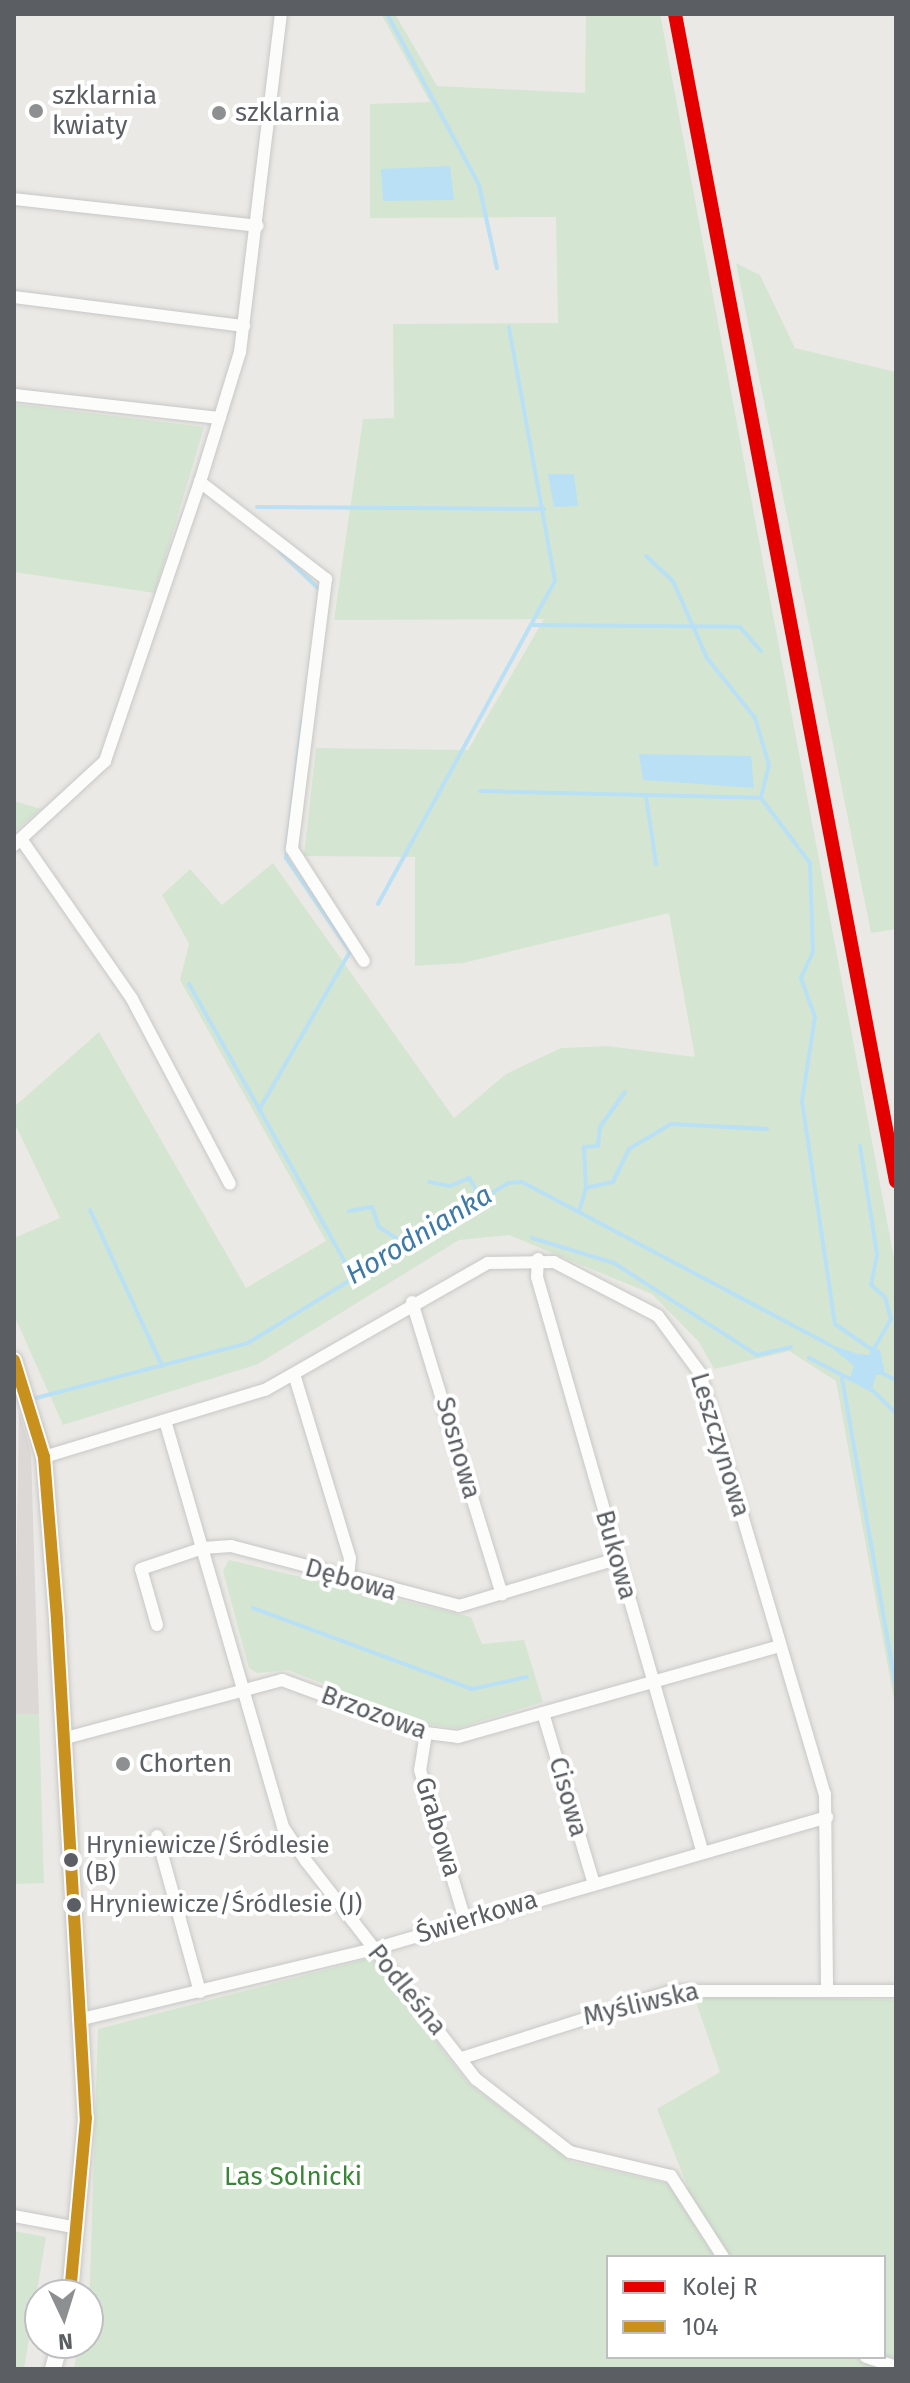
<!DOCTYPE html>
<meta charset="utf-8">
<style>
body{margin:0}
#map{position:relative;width:910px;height:2383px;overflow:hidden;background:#ebe9e5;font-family:"Fira Sans",sans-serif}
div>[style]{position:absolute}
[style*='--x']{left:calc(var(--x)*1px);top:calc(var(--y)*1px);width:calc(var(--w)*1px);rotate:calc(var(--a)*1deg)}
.industrial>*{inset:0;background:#dbd8d5}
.green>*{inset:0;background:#d4e6d1}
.water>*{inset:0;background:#b9e0f5}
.stream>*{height:4px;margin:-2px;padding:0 2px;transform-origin:2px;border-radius:2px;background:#b9e0f5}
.roads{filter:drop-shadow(0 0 2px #c7c8c7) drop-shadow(0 0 2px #c7c8c7)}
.minor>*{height:12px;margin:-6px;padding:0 6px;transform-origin:6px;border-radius:6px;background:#fcfcfb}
.tertiary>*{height:16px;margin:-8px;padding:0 8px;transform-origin:8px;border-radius:8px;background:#fcfcfb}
.bus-1>*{height:12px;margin:-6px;padding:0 6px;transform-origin:6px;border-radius:6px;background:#c8911e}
.rail-1>*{height:14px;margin:-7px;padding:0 7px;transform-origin:7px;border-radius:7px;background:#e50000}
.dots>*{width:22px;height:22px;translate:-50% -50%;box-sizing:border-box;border:4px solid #fff;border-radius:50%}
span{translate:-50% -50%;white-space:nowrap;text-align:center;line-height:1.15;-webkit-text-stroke:8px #fff;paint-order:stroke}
.bus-label{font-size:24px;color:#5b5f63}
.left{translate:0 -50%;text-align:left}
.poi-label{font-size:26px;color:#5b5f63}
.street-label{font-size:26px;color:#5b5f63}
.park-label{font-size:26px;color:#3a8538}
.water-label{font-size:28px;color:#3f79a5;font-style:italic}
.frame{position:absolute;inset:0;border:16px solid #5b5f63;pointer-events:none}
.legend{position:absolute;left:606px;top:2255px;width:280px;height:104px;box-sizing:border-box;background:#fff;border:2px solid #bdbfc1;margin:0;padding:10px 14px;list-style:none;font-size:24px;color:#5b5f63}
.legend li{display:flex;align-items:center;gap:16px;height:40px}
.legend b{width:40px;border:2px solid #bdbfc1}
.north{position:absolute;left:24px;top:2279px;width:80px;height:80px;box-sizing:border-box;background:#fff;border:2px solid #bdbfc1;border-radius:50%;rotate:176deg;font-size:22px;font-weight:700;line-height:32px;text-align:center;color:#5b5f63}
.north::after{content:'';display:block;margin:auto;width:28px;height:36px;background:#8d8f90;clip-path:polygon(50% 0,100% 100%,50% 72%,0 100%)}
</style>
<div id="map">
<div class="industrial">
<div style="clip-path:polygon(19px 1411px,31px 1453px,39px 1714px,14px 1714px)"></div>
</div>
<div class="green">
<div style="clip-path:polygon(381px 14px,395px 14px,437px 86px,585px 93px,586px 14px,660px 14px,896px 1269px,896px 1711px,836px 1381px,789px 1351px,714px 1369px,699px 1342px,652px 1294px,509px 1235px,459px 1240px,258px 1364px,63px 1425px,14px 1315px,14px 1238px,60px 1218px,14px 1122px,14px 1107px,99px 1032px,246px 1288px,326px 1241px,180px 980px,189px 944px,162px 895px,190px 869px,222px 905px,273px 863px,454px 1118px,506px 1074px,561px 1048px,607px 1046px,695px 1057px,669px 913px,463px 963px,415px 966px,415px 857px,304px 856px,316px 748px,468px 750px,544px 619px,334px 620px,363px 419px,394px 418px,393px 324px,558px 323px,556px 217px,370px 218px,370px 104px,430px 102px)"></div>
<div style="clip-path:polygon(736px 263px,760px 275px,795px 348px,896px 372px,896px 929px,871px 933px)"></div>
<div style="clip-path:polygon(14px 404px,204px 427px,155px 593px,14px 572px)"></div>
<div style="clip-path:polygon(14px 801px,41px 809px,14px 832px)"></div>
<div style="clip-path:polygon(229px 1560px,471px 1617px,482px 1644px,524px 1640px,543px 1702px,457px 1728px,427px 1724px,288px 1670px,257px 1673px,249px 1668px,223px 1571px)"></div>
<div style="clip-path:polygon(14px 1714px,39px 1714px,44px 1883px,14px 1884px)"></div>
<div style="clip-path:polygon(evenodd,371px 1958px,468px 2083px,572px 2162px,688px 2188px,657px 2109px,720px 2072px,694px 1996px,896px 2000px,896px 2369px,74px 2369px,78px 2343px,88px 2343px,98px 2029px,371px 1958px,608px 2257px,884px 2257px,884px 2357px,608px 2357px,608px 2257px)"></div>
<div style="clip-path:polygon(14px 2231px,46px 2237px,24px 2369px,14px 2369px)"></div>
</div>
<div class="water">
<div style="clip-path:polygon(450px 166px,454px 200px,383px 201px,381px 169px)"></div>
<div style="clip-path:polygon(548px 474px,574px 474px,578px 506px,554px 507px)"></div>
<div style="clip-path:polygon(639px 754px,751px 756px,754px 788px,643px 780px)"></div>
<div style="clip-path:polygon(826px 1343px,858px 1354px,870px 1355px,870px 1346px,880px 1350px,885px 1374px,876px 1375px,871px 1392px,849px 1380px,854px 1366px)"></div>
</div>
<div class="stream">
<div style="--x:387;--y:14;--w:194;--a:61.7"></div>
<div style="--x:479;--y:185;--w:85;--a:77.8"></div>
<div style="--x:257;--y:507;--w:287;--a:0.4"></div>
<div style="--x:279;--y:551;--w:57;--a:43.6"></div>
<div style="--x:646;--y:556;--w:37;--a:43"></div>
<div style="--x:673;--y:581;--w:84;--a:66.2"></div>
<div style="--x:707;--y:658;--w:77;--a:51.3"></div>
<div style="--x:755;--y:718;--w:49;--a:73.4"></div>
<div style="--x:769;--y:765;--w:34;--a:104"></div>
<div style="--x:761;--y:798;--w:81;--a:53"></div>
<div style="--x:810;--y:863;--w:89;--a:88.1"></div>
<div style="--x:813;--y:952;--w:29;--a:115"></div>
<div style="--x:801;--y:978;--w:41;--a:70.3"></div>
<div style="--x:815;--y:1017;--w:85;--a:98.8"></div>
<div style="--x:802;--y:1101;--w:225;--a:81.6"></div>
<div style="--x:835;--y:1324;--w:44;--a:34.8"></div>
<div style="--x:531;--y:625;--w:209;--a:0.5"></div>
<div style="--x:740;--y:627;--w:32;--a:49"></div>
<div style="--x:480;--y:791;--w:281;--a:1.4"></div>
<div style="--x:646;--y:796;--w:69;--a:81.6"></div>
<div style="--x:378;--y:904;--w:368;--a:-61.3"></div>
<div style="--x:555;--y:581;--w:258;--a:-100.3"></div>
<div style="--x:189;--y:984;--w:333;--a:60.7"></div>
<div style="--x:259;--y:1110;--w:182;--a:-60.1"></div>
<div style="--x:350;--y:952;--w:114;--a:-124.2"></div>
<div style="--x:286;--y:858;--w:138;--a:-83.3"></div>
<div style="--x:860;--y:1146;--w:110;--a:81.1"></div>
<div style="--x:877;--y:1255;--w:31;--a:101"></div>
<div style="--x:871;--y:1285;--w:18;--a:41"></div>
<div style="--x:885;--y:1297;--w:23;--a:75"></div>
<div style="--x:891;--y:1319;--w:34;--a:120"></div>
<div style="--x:429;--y:1182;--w:21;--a:11"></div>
<div style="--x:450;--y:1186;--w:21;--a:-23"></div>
<div style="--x:469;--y:1178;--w:23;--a:59"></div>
<div style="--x:586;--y:1188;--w:41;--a:-92.8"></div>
<div style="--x:584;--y:1147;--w:14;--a:-4"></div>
<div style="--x:598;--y:1146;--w:19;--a:-84"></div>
<div style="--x:600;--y:1127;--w:43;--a:-54.5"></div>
<div style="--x:90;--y:1210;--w:172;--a:65.2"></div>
<div style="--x:349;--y:1211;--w:23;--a:-10"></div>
<div style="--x:372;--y:1207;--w:21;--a:71"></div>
<div style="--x:379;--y:1227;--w:30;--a:33"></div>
<div style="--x:579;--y:1212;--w:25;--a:-74"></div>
<div style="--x:586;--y:1188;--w:28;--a:-13"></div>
<div style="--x:613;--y:1182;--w:37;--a:-64"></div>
<div style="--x:629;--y:1149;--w:49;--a:-30.8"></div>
<div style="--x:671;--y:1124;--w:96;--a:3"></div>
<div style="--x:532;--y:1238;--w:86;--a:17"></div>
<div style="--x:614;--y:1263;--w:170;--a:32.8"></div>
<div style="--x:757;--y:1355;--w:35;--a:-13"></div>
<div style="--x:809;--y:1358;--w:51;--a:27.1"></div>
<div style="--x:880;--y:1372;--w:18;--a:27"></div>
<div style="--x:842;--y:1378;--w:314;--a:80.1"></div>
<div style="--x:871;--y:1389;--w:35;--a:44"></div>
<div style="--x:32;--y:1399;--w:223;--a:-14.5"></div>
<div style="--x:248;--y:1343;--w:305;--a:-31.6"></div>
<div style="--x:508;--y:1183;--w:14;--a:-4"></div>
<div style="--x:522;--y:1182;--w:348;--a:27.9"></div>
<div style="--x:253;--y:1608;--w:233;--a:20.3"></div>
<div style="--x:472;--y:1689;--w:56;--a:-12.3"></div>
</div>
<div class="roads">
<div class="minor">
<div style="--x:14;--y:199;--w:245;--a:6.3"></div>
<div style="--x:14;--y:297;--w:232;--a:7.2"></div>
<div style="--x:14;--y:395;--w:207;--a:6.4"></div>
<div style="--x:200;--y:482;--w:159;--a:37.6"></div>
<div style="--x:326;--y:579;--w:272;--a:97.2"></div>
<div style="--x:292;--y:849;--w:133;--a:57.3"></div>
<div style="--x:21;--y:839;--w:195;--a:55.2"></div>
<div style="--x:132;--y:999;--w:209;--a:62.1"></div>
<div style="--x:14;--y:845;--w:124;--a:-42.7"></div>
<div style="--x:105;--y:761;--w:295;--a:-71.2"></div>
<div style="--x:200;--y:482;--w:136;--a:-72.9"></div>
<div style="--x:240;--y:352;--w:340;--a:-83.1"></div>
<div style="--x:538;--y:1259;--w:18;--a:93"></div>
<div style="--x:537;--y:1277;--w:596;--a:73.94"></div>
<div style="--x:412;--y:1302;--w:306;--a:72.9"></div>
<div style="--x:294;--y:1374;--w:192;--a:73.1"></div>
<div style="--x:350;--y:1558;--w:20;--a:96"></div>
<div style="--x:166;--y:1424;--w:420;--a:73.8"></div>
<div style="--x:283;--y:1827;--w:41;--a:55.9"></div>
<div style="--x:306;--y:1861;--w:276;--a:52.1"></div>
<div style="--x:476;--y:2079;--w:119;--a:37.8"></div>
<div style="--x:570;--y:2152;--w:104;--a:13.4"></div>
<div style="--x:671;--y:2176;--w:96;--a:57.3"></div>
<div style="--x:44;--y:1457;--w:231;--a:-16.9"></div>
<div style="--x:265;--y:1390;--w:257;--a:-29.7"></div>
<div style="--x:488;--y:1263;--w:66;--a:-0.9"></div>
<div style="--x:554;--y:1262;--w:117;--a:27.4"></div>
<div style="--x:658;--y:1316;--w:71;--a:53.6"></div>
<div style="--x:700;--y:1373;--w:439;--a:73.5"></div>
<div style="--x:825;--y:1794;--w:195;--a:89.4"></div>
<div style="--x:157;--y:1625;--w:58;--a:-105.9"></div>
<div style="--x:141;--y:1569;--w:65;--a:-18.7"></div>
<div style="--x:203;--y:1548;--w:28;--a:-4"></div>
<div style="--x:231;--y:1546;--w:236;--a:14.7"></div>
<div style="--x:459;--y:1606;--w:165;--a:-16.6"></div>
<div style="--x:543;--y:1713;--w:175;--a:73.4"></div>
<div style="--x:426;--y:1733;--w:37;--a:99"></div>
<div style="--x:420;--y:1770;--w:157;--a:73.3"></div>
<div style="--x:62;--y:1739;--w:228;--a:-15"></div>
<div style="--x:282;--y:1680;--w:153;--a:20.2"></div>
<div style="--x:426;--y:1733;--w:32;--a:7"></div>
<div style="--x:458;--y:1737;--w:334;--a:-15.8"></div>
<div style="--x:157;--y:1836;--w:162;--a:74.6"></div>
<div style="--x:78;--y:2020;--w:303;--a:-13.5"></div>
<div style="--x:373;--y:1949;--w:473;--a:-16.2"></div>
<div style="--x:462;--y:2058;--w:220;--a:-17.7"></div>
<div style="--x:672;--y:1991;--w:224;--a:0"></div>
<div style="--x:14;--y:2216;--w:65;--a:10.6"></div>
<div style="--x:866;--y:2357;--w:32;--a:18"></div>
</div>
<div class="tertiary">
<div style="--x:14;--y:1360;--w:102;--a:72.8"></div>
<div style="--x:44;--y:1457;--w:164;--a:85.4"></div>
<div style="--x:57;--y:1620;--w:499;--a:86.7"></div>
<div style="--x:86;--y:2118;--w:178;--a:95.2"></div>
<div style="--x:53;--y:2369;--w:27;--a:-75"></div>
</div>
</div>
<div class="bus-1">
<div style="--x:14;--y:1360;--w:102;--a:72.8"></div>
<div style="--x:44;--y:1457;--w:164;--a:85.4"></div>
<div style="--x:57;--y:1620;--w:499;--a:86.7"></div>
<div style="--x:86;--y:2118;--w:178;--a:95.2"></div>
</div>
<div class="rail-1">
<div style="--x:675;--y:14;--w:1188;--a:79.28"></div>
</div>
<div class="dots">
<div style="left:36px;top:111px;background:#8d8f90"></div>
<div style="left:219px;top:113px;background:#8d8f90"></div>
<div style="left:123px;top:1764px;background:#8d8f90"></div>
<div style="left:71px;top:1860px;background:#5b5f63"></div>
<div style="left:74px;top:1905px;background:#5b5f63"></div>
</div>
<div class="bus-label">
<span class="left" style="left:86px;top:1860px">Hryniewicze/Śródlesie<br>(B)</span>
<span class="left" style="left:89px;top:1905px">Hryniewicze/Śródlesie (J)</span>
</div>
<div class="poi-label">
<span class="left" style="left:52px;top:111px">szklarnia<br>kwiaty</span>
<span class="left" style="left:235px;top:113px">szklarnia</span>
<span class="left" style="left:139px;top:1764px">Chorten</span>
</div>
<div class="street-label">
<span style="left:720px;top:1445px;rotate:73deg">Leszczynowa</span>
<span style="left:458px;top:1448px;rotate:74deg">Sosnowa</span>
<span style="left:616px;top:1555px;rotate:74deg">Bukowa</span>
<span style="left:351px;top:1580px;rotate:16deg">Dębowa</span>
<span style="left:374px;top:1713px;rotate:20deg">Brzozowa</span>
<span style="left:568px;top:1797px;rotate:74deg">Cisowa</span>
<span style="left:438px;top:1827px;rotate:73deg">Grabowa</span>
<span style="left:477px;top:1917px;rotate:-17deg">Świerkowa</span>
<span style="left:407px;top:1990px;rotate:51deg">Podleśna</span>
<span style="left:641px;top:2004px;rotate:-13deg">Myśliwska</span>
</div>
<div class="park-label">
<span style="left:293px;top:2177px">Las Solnicki</span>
</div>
<div class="water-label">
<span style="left:419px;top:1235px;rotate:-31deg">Horodnianka</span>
</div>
<div class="frame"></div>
<ul class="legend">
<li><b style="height:10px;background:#e50000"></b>Kolej R</li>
<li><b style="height:10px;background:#c8911e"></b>104</li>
</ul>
<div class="north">N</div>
</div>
